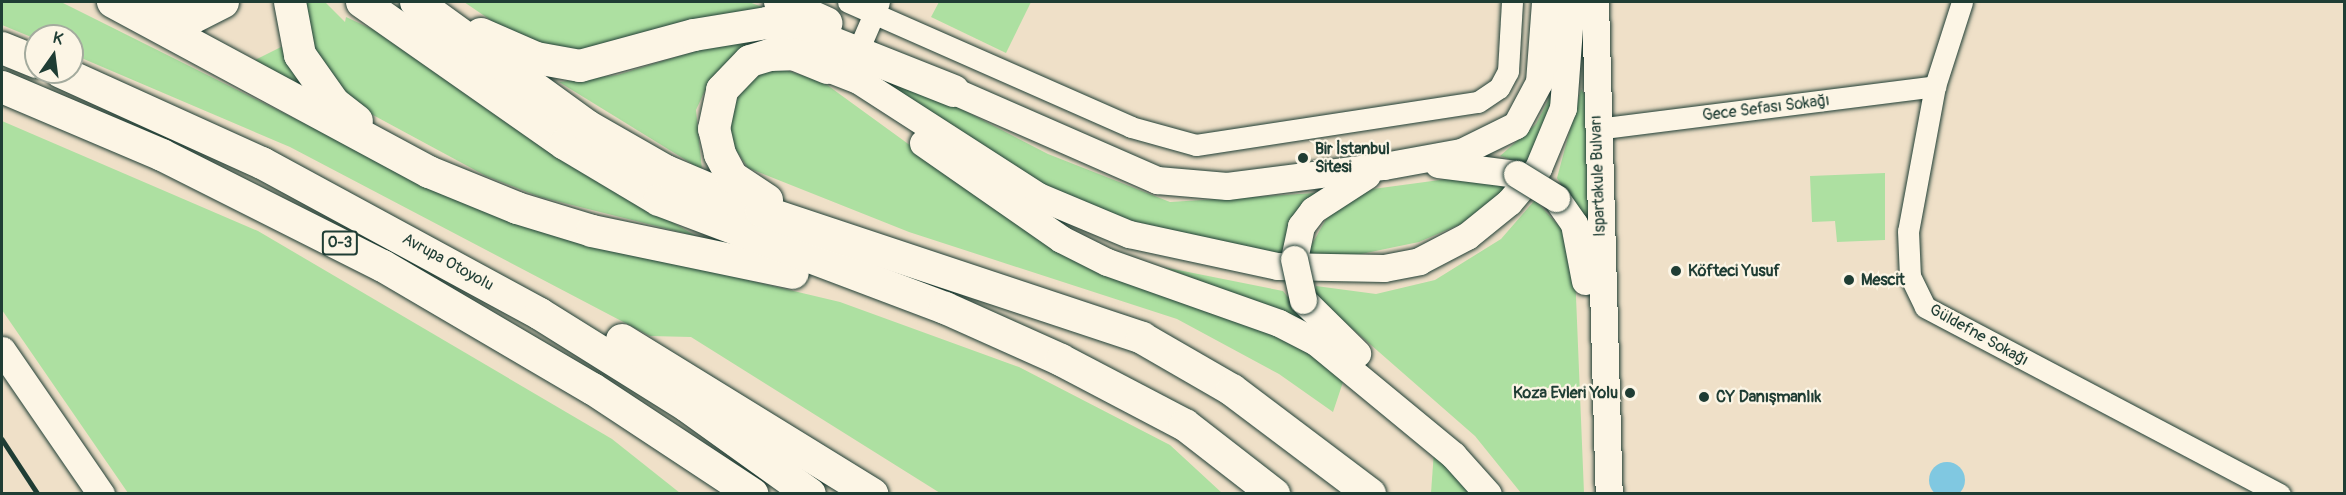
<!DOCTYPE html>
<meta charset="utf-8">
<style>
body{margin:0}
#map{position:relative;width:2346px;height:495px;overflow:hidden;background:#efe0c8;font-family:Pangolin,sans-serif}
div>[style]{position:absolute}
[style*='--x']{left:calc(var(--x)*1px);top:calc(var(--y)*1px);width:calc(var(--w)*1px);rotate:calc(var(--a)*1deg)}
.green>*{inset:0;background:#ade0a1}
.water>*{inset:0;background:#80c8e1}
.round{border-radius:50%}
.roads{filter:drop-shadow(0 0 2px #1f3d34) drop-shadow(0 0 2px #1f3d34)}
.minor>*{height:21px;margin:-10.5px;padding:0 10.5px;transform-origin:10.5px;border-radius:10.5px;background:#fcf5e5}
.major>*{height:27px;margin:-13.5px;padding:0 13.5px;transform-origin:13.5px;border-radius:13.5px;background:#fcf5e5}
.highway>*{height:32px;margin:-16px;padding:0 16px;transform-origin:16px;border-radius:16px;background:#fcf5e5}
.rail>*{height:4.5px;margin:-2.25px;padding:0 2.25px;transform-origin:2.25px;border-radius:2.25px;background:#1f3d34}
.bridges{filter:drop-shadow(0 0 2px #1f3d34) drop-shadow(0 0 2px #1f3d34)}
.major-bridge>*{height:27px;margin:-13.5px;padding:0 13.5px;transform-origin:13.5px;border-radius:13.5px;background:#fcf5e5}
.dots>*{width:16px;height:16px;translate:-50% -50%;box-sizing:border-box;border:3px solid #fcf5e5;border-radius:50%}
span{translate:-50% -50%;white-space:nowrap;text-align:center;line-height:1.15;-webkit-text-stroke:4.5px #fcf5e5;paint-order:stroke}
.shield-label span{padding:2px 4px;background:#fcf5e5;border:2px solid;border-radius:4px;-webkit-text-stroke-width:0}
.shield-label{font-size:15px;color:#1f3d34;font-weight:700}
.street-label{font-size:16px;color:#1f3d34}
.poi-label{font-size:16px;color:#1f3d34;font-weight:700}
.left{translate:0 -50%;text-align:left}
.right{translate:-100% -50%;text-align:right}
.frame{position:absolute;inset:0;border:3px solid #1f3d34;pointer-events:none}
.north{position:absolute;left:24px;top:24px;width:60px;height:60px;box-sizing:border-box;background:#fcf5e5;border:2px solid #a4ab9e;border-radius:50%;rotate:14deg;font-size:16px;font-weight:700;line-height:24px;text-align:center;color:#1f3d34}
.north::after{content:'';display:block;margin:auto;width:21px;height:27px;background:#1f3d34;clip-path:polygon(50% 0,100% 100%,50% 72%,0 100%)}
</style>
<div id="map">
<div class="green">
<div style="clip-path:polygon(2px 2px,61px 2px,358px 150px,542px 231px,840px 302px,1019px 367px,1170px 445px,1222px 493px,940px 493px,691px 337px,650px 336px,290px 147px,72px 54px,72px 36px,36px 39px,2px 25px)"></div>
<div style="clip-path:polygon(305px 2px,325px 2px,345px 22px,346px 17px,374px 30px,534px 142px,696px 236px,540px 197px,486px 176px,360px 108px,315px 60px)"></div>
<div style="clip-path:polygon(464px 2px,749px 2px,767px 9px,567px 53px,520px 40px)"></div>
<div style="clip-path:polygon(939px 2px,1031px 2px,1006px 53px,931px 17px)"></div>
<div style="clip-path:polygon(755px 33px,755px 42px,709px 82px,696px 110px,702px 170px,559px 82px,617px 75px)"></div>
<div style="clip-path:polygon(283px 46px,306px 92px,251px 62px)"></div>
<div style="clip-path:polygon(836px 55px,915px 85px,1048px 154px,1170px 202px,1316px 193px,1283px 257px,1079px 208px)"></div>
<div style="clip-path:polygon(779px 68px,823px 82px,1043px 242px,1296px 343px,1344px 379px,1333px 412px,1279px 374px,1177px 319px,909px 232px,748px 168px,730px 141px,733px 103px,760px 71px)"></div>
<div style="clip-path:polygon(1581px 89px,1586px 96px,1590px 229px,1557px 178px)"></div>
<div style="clip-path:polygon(1552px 93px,1556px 94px,1529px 166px,1500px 156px,1536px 124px)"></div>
<div style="clip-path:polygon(2px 121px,258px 231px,612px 439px,680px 493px,128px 493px,2px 310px)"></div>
<div style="clip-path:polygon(1885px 173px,1885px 240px,1837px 242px,1835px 221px,1812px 222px,1810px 176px)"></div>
<div style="clip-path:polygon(1462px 177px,1512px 185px,1461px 224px,1419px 242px,1332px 260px,1307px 253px,1333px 207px,1373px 189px)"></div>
<div style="clip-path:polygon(1535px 200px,1569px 237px,1575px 272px,1584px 493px,1521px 493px,1475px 436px,1315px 296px,1316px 286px,1376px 294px,1435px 280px,1501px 239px)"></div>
<div style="clip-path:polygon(1163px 267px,1283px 291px,1307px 321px)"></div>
<div style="clip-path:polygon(1434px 451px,1474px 493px,1431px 493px)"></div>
</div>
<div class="water">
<div class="round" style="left:1929px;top:462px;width:36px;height:36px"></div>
</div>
<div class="roads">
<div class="minor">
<div style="--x:848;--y:2;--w:309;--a:23.8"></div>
<div style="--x:1131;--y:127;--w:67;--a:15.5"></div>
<div style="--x:1196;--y:145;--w:285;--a:-8.7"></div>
<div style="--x:1478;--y:102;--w:25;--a:-34"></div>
<div style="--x:1499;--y:88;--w:19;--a:-62"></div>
<div style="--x:1508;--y:71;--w:69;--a:-86.7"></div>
<div style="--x:1962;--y:2;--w:88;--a:107.8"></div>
<div style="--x:1935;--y:86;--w:147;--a:100.5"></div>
<div style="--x:1908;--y:231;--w:45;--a:87.5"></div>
<div style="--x:1910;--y:276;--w:34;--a:64"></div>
<div style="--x:1925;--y:307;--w:401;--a:27.8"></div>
<div style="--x:863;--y:39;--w:40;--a:-66.6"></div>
<div style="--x:1596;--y:129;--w:342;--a:-7.2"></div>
</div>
<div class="major">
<div style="--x:1595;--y:2;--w:492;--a:88.4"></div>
<div style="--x:827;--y:68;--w:33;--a:21"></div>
<div style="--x:858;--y:80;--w:214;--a:32.8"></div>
<div style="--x:1038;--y:196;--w:99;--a:22.7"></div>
<div style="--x:1129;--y:234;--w:151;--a:12.2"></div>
<div style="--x:1277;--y:266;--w:107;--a:1.1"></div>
<div style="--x:1384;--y:268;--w:36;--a:-11"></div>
<div style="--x:1419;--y:261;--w:54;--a:-27.5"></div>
<div style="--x:1467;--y:236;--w:54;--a:-39"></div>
<div style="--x:1509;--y:202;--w:45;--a:-49.5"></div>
<div style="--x:1538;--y:168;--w:65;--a:-67.4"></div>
<div style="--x:1563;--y:108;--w:106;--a:-85.7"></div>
<div style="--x:954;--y:91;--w:222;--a:23.7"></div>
<div style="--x:1157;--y:180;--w:70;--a:4.9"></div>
<div style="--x:1227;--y:186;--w:158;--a:-7.3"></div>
<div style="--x:1384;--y:166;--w:78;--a:-10.3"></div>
<div style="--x:1461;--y:152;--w:61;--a:-26.1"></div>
<div style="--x:1516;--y:125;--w:49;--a:-61.9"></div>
<div style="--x:1539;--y:82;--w:80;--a:-85.7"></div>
<div style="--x:923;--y:143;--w:168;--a:34.8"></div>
<div style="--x:1061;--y:239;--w:51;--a:26.6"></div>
<div style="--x:1107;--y:262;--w:182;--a:19.5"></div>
<div style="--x:1279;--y:323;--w:42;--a:27.2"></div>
<div style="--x:1316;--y:342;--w:178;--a:39.5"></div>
<div style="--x:1453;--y:455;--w:52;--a:48.1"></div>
<div style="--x:1438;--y:164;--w:80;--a:7.2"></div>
<div style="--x:1556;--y:198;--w:32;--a:55"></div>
<div style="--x:1574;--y:224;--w:58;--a:79.1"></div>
<div style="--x:1294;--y:259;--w:34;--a:-78"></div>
<div style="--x:1301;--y:226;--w:20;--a:-53"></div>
<div style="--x:1313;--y:210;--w:64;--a:-32.9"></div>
<div style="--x:1303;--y:300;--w:76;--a:44.5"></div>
<div style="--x:2;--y:350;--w:175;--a:55.5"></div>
</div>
<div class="highway">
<div style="--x:113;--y:2;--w:359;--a:28.3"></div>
<div style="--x:429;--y:172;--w:95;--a:22.2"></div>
<div style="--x:517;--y:208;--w:78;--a:17"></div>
<div style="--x:592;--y:231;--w:205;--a:11.8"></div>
<div style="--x:290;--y:2;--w:54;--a:79.3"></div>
<div style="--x:300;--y:55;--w:59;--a:54.7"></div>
<div style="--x:334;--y:103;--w:29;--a:38"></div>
<div style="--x:362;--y:2;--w:248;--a:35"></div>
<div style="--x:565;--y:144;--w:109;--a:30.8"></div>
<div style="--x:659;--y:200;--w:306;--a:20.7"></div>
<div style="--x:945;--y:308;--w:127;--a:24.1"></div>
<div style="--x:1061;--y:360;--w:140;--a:27.7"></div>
<div style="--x:1185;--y:425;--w:113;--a:37.8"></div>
<div style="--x:416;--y:2;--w:211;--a:35.9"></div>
<div style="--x:587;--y:126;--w:91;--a:29.7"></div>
<div style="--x:666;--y:171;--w:103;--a:22.8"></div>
<div style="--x:761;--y:211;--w:402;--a:18.4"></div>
<div style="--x:1142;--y:338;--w:104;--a:30"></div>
<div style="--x:1232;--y:390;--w:173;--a:37"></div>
<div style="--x:780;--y:2;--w:51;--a:24.5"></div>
<div style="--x:151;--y:3;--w:42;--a:22.3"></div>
<div style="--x:190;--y:19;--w:37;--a:-27"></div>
<div style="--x:481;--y:34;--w:60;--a:23.6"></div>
<div style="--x:536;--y:58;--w:45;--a:10.3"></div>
<div style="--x:580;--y:66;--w:118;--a:-15.2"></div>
<div style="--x:694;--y:35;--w:74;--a:-9.3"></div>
<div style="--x:767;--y:23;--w:50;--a:15.2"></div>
<div style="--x:815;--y:36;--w:149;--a:21.6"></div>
<div style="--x:2;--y:48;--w:37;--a:22"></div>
<div style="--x:61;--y:72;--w:221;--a:24.4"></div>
<div style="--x:262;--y:163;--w:316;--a:28.5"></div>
<div style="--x:540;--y:314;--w:173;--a:32"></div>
<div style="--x:687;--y:406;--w:151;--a:35.6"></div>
<div style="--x:2;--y:87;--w:174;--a:23"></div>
<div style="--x:162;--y:155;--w:247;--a:26.7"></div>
<div style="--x:383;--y:266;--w:243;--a:30.4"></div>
<div style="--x:593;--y:389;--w:191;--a:33.4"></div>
<div style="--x:767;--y:200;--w:42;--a:-146.7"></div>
<div style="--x:732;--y:177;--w:26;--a:-118"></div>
<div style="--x:720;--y:154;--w:26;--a:-103"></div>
<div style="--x:714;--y:129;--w:40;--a:-78"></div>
<div style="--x:722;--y:90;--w:40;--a:-46"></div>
<div style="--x:750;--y:61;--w:21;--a:-17"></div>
<div style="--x:770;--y:55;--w:23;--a:-2"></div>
<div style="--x:793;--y:54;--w:37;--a:22"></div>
<div style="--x:622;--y:340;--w:294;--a:31.6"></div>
</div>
</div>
<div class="rail">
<div style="--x:2;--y:439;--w:66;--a:56.8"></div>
</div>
<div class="bridges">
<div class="major-bridge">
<div style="--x:1517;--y:174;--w:46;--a:31.6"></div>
<div style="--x:1294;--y:259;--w:42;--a:77.6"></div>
</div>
</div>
<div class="dots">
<div style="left:1303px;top:158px;background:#1f3d34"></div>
<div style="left:1676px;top:271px;background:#1f3d34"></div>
<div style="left:1849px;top:280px;background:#1f3d34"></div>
<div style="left:1630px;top:393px;background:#1f3d34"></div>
<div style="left:1704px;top:397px;background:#1f3d34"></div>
</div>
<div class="shield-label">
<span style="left:340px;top:243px">O-3</span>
</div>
<div class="street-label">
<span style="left:1766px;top:108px;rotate:-7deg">Gece Sefası Sokağı</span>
<span style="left:1598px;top:176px;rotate:-92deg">Ispartakule Bulvarı</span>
<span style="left:448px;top:262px;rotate:29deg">Avrupa Otoyolu</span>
<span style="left:1979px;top:335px;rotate:29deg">Güldefne Sokağı</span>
</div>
<div class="poi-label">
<span class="left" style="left:1315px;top:158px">Bir İstanbul<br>Sitesi</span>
<span class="left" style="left:1688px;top:271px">Köfteci Yusuf</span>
<span class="left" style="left:1861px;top:280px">Mescit</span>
<span class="right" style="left:1618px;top:393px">Koza Evleri Yolu</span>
<span class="left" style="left:1716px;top:397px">CY Danışmanlık</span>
</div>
<div class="frame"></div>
<div class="north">K</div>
</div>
